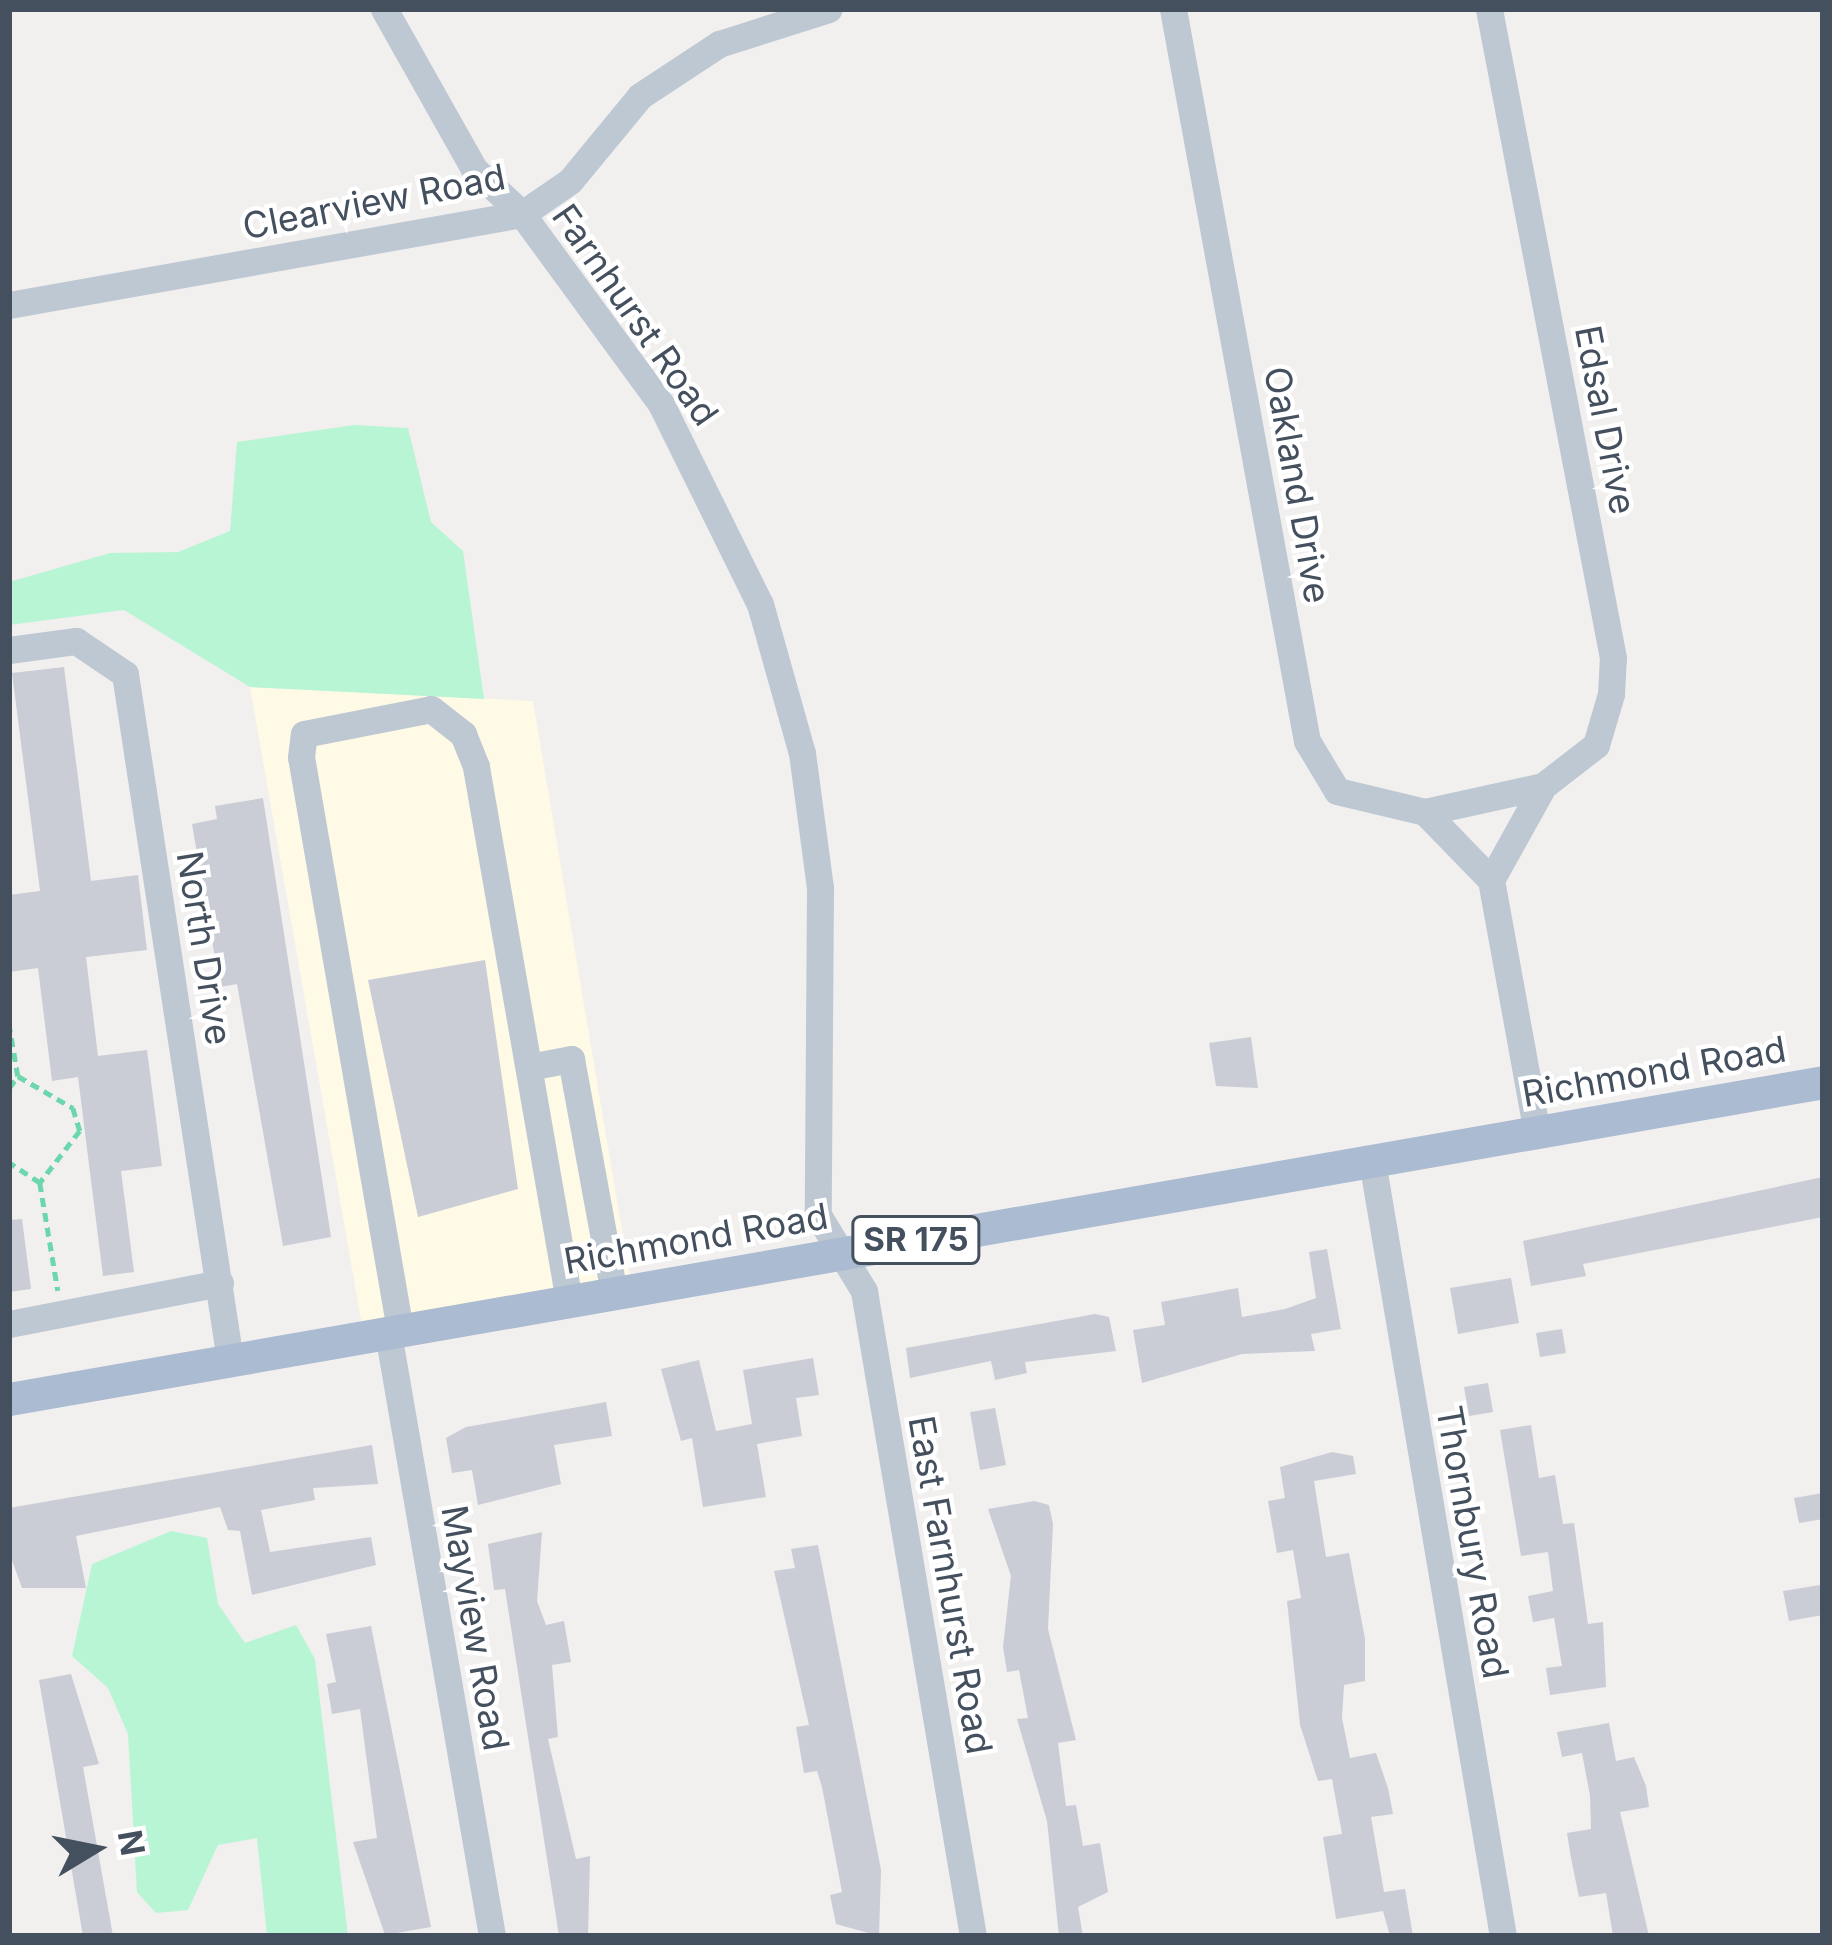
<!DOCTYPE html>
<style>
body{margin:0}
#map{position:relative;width:1832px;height:1945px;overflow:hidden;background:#f2efef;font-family:Inter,sans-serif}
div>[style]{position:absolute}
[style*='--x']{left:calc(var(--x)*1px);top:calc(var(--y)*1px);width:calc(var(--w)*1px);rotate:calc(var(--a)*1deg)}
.commercial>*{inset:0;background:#fefae6}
.green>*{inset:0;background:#b8f5d5}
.building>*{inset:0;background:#cacdd5}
.path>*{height:4.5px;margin-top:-2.25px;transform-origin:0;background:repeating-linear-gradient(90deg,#6cd7ad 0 9px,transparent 0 15px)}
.minor>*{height:27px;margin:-13.5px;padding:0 13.5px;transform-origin:13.5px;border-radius:13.5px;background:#bec8d3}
.major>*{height:33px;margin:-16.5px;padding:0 16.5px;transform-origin:16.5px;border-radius:16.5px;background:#abbbd1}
span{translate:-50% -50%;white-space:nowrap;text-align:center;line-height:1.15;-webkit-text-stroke:9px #fff;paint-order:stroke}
.shield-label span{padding:3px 9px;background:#fff;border:3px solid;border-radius:9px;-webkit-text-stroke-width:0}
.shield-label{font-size:33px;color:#45505f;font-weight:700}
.street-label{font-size:36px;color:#45505f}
.frame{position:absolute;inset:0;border:12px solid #45505f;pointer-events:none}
.north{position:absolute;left:36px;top:1789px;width:120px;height:120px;-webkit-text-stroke:9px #fff;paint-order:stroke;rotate:80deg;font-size:33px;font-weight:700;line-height:48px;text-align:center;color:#45505f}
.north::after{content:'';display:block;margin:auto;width:42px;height:54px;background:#45505f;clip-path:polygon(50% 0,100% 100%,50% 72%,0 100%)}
</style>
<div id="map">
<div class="commercial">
<div style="clip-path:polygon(250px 687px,533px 701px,632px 1290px,364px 1337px)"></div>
</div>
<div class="green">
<div style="clip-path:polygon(354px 425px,408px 428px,431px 522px,463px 551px,484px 699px,250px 687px,124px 610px,9px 625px,9px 582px,110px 553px,178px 552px,230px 531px,237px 442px)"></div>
<div style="clip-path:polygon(171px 1531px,207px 1538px,218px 1604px,245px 1643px,296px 1625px,315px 1659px,348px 1936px,267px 1936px,257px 1838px,218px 1845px,188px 1910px,156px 1913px,137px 1892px,128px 1734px,108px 1688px,72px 1656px,92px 1564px)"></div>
</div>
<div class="building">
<div style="clip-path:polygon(64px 667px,91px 881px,138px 875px,147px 950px,86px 957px,98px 1056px,147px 1050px,162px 1166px,121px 1171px,134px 1272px,103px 1276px,78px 1077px,52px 1081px,38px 968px,9px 972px,9px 895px,40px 891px,12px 673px)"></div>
<div style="clip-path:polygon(263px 798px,331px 1237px,283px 1246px,237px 984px,220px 987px,192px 824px,217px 819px,215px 806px)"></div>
<div style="clip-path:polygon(485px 960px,518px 1189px,418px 1217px,368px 980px)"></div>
<div style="clip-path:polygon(1251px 1037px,1258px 1088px,1216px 1086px,1209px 1043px)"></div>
<div style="clip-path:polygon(1823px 1177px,1823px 1217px,1583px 1264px,1586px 1276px,1531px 1286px,1523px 1241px)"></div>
<div style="clip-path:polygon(22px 1219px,31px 1289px,9px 1292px,9px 1220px)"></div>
<div style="clip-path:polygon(1327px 1249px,1341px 1329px,1311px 1334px,1315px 1351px,1242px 1354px,1142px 1383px,1133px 1330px,1165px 1325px,1161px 1302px,1238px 1288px,1242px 1317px,1285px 1309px,1316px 1298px,1309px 1252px)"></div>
<div style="clip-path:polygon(1511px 1278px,1519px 1323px,1458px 1334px,1450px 1288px)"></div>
<div style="clip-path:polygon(1095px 1314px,1109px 1317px,1116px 1351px,1025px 1362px,1027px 1373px,995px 1380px,991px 1361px,910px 1378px,906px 1348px)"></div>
<div style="clip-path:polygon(1562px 1329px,1566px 1353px,1540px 1357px,1536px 1333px)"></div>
<div style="clip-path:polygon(813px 1358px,819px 1395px,796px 1398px,802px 1436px,757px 1444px,766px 1497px,703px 1507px,692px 1438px,681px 1441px,661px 1369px,699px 1360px,716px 1431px,752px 1424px,743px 1370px)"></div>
<div style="clip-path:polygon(1488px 1383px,1493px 1412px,1469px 1416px,1464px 1387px)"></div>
<div style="clip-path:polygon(606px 1402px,612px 1436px,554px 1445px,561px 1484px,478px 1505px,472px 1470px,452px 1473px,446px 1438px,466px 1427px)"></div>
<div style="clip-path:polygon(995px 1408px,1006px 1465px,980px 1470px,970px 1412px)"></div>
<div style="clip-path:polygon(1531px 1425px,1539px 1478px,1555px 1475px,1563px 1524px,1574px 1523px,1588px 1624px,1603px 1622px,1606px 1687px,1550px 1695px,1546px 1668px,1562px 1666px,1554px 1618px,1533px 1622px,1528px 1596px,1553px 1591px,1548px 1552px,1521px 1556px,1500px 1430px)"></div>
<div style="clip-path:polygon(372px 1445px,378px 1484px,313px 1488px,315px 1500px,261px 1510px,270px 1552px,371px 1537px,376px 1565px,252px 1595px,240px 1531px,228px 1530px,220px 1507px,76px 1536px,86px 1588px,22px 1588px,9px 1552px,9px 1508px)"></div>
<div style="clip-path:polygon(1332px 1452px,1353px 1456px,1356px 1474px,1314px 1481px,1326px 1557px,1349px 1553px,1365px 1639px,1365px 1681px,1344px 1685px,1342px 1718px,1350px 1758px,1376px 1753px,1388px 1788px,1393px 1814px,1371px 1817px,1384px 1892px,1405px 1889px,1413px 1936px,1390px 1936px,1383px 1911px,1336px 1919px,1323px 1837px,1342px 1834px,1332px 1779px,1318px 1781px,1300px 1725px,1287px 1601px,1301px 1598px,1293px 1550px,1277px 1553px,1268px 1501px,1285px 1498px,1280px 1467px)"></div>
<div style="clip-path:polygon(1823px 1493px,1823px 1519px,1799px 1523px,1794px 1498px)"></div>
<div style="clip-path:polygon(1034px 1501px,1049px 1505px,1053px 1524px,1048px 1629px,1076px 1740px,1058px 1743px,1066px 1806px,1076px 1805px,1083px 1846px,1100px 1843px,1108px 1892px,1078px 1907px,1083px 1936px,1059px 1936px,1047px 1821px,1017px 1719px,1028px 1718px,1019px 1670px,1007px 1672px,1003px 1647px,1011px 1576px,988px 1509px)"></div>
<div style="clip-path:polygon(542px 1532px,537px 1601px,546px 1625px,564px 1621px,571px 1662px,552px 1665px,558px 1737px,548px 1739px,576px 1859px,590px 1856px,588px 1936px,559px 1936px,505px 1589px,494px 1590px,488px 1544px)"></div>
<div style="clip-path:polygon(818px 1545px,881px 1870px,879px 1936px,836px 1924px,830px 1895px,842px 1892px,822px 1787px,817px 1771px,804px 1773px,796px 1727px,809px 1725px,774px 1571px,795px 1568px,791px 1549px)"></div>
<div style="clip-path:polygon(1820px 1585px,1823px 1615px,1789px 1621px,1783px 1591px)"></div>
<div style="clip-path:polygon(371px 1626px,431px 1927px,385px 1935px,353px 1842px,377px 1838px,360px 1709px,332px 1714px,327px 1684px,336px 1682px,326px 1634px)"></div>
<div style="clip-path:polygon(71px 1674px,99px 1764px,83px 1767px,113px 1936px,83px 1936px,39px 1680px)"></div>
<div style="clip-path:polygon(1609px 1723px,1616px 1761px,1634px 1757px,1646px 1786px,1649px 1807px,1620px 1812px,1649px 1936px,1613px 1936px,1606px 1893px,1579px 1897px,1571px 1858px,1567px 1833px,1591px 1829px,1590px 1796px,1582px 1753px,1562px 1757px,1557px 1732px)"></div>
</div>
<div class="path">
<div style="--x:9;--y:1023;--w:54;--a:80.4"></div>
<div style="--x:9;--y:1088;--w:15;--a:-53"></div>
<div style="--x:18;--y:1076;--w:64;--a:30.2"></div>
<div style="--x:73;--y:1108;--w:24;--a:73"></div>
<div style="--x:80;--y:1131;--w:66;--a:127.6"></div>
<div style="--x:40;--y:1183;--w:37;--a:-147"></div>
<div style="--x:40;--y:1183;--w:109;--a:80.5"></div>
</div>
<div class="minor">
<div style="--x:384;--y:9;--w:184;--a:60.6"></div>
<div style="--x:474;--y:169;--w:66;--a:43.2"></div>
<div style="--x:522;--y:214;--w:235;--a:53.8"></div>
<div style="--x:661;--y:404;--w:223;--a:63.7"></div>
<div style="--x:760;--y:604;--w:155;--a:74.3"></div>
<div style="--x:802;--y:753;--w:136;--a:82.4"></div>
<div style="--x:820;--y:888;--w:327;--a:90.4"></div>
<div style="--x:818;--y:1215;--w:89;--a:58.8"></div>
<div style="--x:864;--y:1291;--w:654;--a:80.41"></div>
<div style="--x:1173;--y:9;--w:744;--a:79.63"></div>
<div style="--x:1307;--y:741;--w:58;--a:59"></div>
<div style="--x:1337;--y:791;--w:90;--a:13.4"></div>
<div style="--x:1425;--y:812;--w:121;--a:-12.4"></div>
<div style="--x:1543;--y:786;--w:67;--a:-37.7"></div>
<div style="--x:1596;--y:745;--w:53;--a:-73.6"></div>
<div style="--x:1611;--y:694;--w:36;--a:-87"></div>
<div style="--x:1613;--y:658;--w:661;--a:-100.82"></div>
<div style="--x:9;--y:305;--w:521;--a:-10.06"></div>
<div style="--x:522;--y:214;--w:58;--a:-34.5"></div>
<div style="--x:570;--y:181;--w:110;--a:-50.5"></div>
<div style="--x:640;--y:96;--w:95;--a:-33.4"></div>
<div style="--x:719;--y:44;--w:115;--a:-17.7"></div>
<div style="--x:9;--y:650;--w:68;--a:-7.7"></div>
<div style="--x:76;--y:641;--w:59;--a:34"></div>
<div style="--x:125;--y:674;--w:694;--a:81.3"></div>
<div style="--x:1425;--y:812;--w:95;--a:45.9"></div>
<div style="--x:1491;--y:880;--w:256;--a:79.7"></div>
<div style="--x:1491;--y:880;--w:103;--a:-60.9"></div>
<div style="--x:529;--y:1067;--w:43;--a:-10.8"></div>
<div style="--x:571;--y:1059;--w:238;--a:79.6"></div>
<div style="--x:1372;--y:1161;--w:786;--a:80.41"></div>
<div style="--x:9;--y:1324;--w:215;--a:-11"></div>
<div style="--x:400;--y:1330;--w:581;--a:-99.8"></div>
<div style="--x:301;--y:757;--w:23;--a:-83"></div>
<div style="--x:304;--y:734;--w:129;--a:-11.1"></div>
<div style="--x:431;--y:709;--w:41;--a:38"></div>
<div style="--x:463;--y:734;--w:35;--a:68"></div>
<div style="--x:476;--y:767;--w:542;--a:80.12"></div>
<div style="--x:388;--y:1333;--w:612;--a:80.21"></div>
</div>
<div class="major">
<div style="--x:9;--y:1399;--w:1841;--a:-9.91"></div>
</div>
<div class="shield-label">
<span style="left:916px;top:1240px">SR 175</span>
</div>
<div class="street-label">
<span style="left:374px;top:202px;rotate:-11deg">Clearview Road</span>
<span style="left:635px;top:315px;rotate:55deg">Farnhurst Road</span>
<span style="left:1605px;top:420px;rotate:79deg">Edsal Drive</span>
<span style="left:1297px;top:485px;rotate:80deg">Oakland Drive</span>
<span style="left:204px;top:948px;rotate:81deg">North Drive</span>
<span style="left:1654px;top:1072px;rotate:-10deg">Richmond Road</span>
<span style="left:696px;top:1239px;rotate:-10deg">Richmond Road</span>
<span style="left:1472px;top:1542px;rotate:80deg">Thornbury Road</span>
<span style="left:950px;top:1585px;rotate:80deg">East Farnhurst Road</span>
<span style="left:475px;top:1628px;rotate:80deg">Mayview Road</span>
</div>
<div class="frame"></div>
<div class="north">N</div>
</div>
